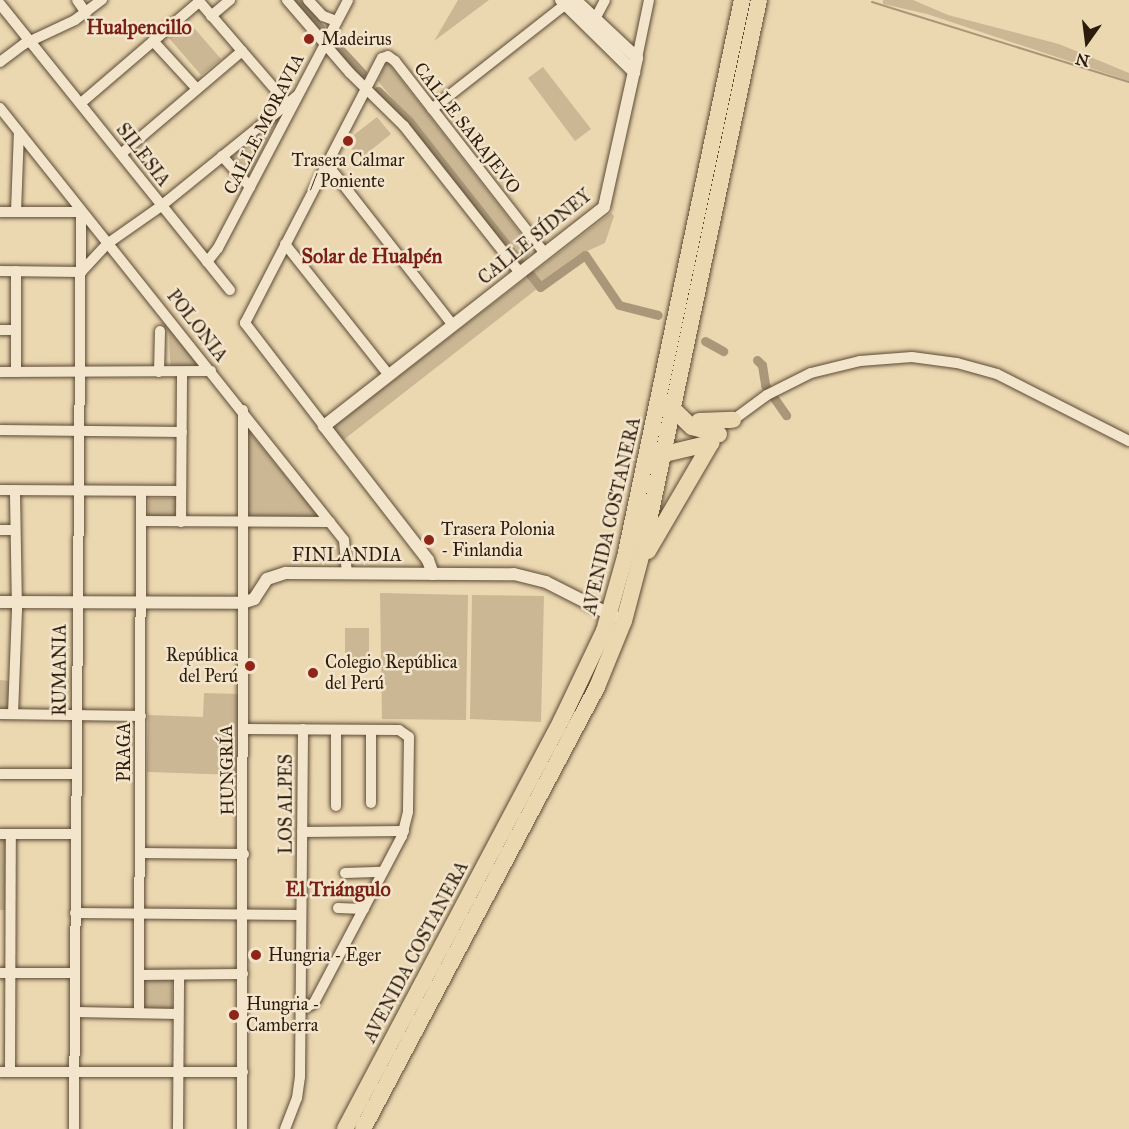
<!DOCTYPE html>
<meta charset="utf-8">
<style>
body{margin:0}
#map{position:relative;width:1129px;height:1129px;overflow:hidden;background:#ebd7b0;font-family:"IM FELL Great Primer",serif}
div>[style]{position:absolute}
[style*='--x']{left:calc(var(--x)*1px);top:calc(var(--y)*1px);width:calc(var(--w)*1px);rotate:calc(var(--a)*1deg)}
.green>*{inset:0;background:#cbb794}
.stream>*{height:2px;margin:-1px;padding:0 1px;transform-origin:1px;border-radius:1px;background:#aa9779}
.canal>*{height:9px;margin:-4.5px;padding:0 4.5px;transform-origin:4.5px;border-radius:4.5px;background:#aa9779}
.roads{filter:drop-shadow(0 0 2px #5c4b36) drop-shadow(0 0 2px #5c4b36)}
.minor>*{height:10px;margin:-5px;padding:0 5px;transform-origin:5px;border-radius:5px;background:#f2e5cc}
.tertiary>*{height:12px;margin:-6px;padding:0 6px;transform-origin:6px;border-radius:6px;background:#f2e5cc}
.primary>*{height:16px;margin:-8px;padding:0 8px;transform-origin:8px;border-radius:8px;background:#ebd7b0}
.dots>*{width:16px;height:16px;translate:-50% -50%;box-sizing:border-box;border:3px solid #f2e5cc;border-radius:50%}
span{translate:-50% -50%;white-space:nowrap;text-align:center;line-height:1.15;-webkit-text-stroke:5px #f2e5cc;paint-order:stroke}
.poi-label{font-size:18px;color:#2d1c0d}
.left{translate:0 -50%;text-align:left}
.right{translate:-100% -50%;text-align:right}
.street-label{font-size:18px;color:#2d1c0d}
.neighbourhood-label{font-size:20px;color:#7a1f14;font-weight:700}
.north{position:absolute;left:1057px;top:12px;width:60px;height:60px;-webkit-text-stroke:4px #f2e5cc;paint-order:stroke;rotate:194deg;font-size:16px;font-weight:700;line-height:24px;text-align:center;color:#2d1c0d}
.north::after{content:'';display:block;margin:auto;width:21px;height:27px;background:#2d1c0d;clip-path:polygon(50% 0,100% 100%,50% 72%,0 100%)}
</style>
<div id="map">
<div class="green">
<div style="clip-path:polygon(458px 0,489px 0,434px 41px)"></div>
<div style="clip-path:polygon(883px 0,913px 0,948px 15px,1059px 44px,1129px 73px,1129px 81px,927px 14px,883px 4px)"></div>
<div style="clip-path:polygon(188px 21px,221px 59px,201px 75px,169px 38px)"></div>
<div style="clip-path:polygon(385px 64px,389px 64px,527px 242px,531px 251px,525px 262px,378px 81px)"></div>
<div style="clip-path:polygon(543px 67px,591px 129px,575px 141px,528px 78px)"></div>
<div style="clip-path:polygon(279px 116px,247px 181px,229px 159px)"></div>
<div style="clip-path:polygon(377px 117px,391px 134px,360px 159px,346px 141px)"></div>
<div style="clip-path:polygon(611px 213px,614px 216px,605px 243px,583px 253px,342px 441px,334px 430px,336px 424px)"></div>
<div style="clip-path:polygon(168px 319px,210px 374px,171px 374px)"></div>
<div style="clip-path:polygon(247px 429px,321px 519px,247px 518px)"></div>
<div style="clip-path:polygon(149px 498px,178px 498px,178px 517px,148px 517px)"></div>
<div style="clip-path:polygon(380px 593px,468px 595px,466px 720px,382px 719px)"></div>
<div style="clip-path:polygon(472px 595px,544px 596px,541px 722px,470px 719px)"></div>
<div style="clip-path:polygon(345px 628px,369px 628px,369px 664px,345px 664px)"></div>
<div style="clip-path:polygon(0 680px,9px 681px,9px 710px,0 710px)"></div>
<div style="clip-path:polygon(204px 693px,240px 694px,238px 775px,147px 772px,148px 715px,203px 717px)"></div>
<div style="clip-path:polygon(0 837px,9px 838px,7px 910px,0 910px)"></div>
<div style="clip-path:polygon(142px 979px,172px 979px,172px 1013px,142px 1012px)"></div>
</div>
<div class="stream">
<div style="--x:872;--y:2;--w:269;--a:17.3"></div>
</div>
<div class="canal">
<div style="--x:295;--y:0;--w:38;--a:48"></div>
<div style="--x:336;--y:45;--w:38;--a:47"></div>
<div style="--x:378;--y:91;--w:43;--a:44.1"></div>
<div style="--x:409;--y:121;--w:178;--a:51.8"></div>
<div style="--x:530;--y:274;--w:16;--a:52"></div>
<div style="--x:540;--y:287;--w:55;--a:-35.4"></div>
<div style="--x:585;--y:255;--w:60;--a:55.8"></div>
<div style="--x:619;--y:305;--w:40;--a:14.4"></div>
<div style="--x:705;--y:341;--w:21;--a:29"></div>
<div style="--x:757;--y:360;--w:7;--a:45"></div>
<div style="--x:762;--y:365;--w:20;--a:81"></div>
<div style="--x:765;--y:385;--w:37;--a:55"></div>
</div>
<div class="roads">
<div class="minor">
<div style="--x:77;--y:0;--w:16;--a:55"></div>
<div style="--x:198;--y:0;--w:135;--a:49.2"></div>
<div style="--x:287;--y:0;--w:96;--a:49.2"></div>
<div style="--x:350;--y:73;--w:76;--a:44.5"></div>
<div style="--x:404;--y:126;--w:187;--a:51.7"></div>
<div style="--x:308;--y:0;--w:22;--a:47"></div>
<div style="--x:323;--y:16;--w:14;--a:21"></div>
<div style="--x:0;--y:4;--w:367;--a:51.2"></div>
<div style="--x:211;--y:16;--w:25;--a:-40"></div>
<div style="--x:595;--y:19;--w:21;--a:-62"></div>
<div style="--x:153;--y:41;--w:65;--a:47.5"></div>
<div style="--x:637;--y:58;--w:59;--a:-78.3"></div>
<div style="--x:0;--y:62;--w:30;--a:-37"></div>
<div style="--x:24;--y:44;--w:56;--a:-25.2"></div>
<div style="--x:75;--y:20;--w:34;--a:-37"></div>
<div style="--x:81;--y:103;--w:155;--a:-40.6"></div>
<div style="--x:0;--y:108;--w:552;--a:51.47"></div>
<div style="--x:344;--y:540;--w:33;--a:85"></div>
<div style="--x:432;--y:109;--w:177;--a:-38.1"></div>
<div style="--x:121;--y:154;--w:159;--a:-40.4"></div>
<div style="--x:222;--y:156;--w:42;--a:47.9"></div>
<div style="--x:327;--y:164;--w:204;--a:52"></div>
<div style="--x:0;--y:212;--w:81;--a:0"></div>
<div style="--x:81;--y:212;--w:917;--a:90.44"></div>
<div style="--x:16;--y:212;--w:80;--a:-87.9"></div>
<div style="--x:285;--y:244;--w:167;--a:51.6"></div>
<div style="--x:207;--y:262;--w:18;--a:-52"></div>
<div style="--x:218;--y:248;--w:280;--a:-62.3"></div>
<div style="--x:0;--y:271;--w:81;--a:0.7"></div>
<div style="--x:81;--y:272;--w:38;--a:-47"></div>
<div style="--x:107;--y:244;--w:66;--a:-35.1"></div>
<div style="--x:161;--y:206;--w:175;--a:-39"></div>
<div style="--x:0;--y:330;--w:16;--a:0"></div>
<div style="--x:0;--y:372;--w:211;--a:-0.3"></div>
<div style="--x:16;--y:372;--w:101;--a:-90"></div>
<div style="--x:159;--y:372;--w:41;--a:-88.6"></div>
<div style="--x:729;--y:423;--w:47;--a:-36.4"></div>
<div style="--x:767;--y:395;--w:49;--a:-26.6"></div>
<div style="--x:811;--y:373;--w:50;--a:-13.8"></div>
<div style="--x:860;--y:361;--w:52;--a:-4.4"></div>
<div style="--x:912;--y:357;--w:45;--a:7.6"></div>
<div style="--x:957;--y:363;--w:41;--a:15.4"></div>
<div style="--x:997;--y:374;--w:148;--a:26.9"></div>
<div style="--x:324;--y:426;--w:130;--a:-127.5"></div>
<div style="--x:245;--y:323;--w:298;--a:-62.7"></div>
<div style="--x:382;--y:58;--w:6;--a:-18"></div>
<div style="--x:388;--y:56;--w:9;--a:36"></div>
<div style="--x:395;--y:61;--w:244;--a:52.1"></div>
<div style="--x:0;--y:430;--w:182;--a:0.6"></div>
<div style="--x:0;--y:490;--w:181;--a:0.3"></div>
<div style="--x:141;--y:521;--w:189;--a:0.3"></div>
<div style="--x:181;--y:522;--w:150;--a:-89.6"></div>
<div style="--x:0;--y:530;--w:14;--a:0"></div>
<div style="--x:0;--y:714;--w:141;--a:0.8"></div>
<div style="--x:13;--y:714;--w:105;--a:-87.8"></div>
<div style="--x:17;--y:609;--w:119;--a:-91"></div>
<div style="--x:243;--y:729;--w:156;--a:0.4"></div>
<div style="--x:399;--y:730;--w:12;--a:35"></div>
<div style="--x:409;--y:737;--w:75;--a:90.8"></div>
<div style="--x:408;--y:812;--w:25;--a:104"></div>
<div style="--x:402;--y:836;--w:189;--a:117.8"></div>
<div style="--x:314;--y:1003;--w:8;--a:150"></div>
<div style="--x:307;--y:1007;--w:8;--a:-140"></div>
<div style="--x:0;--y:774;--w:76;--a:0"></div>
<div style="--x:371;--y:803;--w:73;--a:-90"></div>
<div style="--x:336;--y:806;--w:76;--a:-90"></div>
<div style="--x:302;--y:832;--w:102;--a:-0.6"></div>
<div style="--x:0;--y:834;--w:76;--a:0"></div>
<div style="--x:140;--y:853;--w:104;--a:0.6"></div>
<div style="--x:345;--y:873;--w:38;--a:-2"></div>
<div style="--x:338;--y:908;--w:26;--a:2"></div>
<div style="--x:75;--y:913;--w:226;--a:0.5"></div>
<div style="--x:0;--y:973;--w:75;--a:0"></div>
<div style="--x:139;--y:975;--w:104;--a:-0.6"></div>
<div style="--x:75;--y:1012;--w:103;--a:1.1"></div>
<div style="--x:139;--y:1013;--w:522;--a:-89.78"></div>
<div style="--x:0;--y:1072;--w:243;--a:0"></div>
<div style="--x:10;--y:1072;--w:238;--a:-89.8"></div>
<div style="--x:178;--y:1129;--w:154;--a:-89.6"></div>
<div style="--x:242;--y:1129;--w:719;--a:-89.92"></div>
<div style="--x:285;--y:1129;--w:33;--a:-69"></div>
<div style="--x:297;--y:1098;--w:21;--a:-82"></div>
<div style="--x:300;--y:1077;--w:348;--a:-89.5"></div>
</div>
<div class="tertiary">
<div style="--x:561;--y:0;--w:103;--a:44.6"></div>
<div style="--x:433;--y:574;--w:15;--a:-110"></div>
<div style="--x:428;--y:560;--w:170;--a:-127.8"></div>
<div style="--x:324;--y:426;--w:355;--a:-38"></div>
<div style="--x:604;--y:207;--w:153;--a:-77.5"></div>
<div style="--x:637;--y:58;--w:85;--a:-136.9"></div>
<div style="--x:0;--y:602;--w:242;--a:0.2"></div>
<div style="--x:242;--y:603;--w:13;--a:-18"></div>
<div style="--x:254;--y:599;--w:24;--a:-57"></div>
<div style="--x:267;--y:579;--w:20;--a:-18"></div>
<div style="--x:286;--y:573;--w:228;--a:0.3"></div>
<div style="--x:514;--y:574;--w:33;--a:14"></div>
<div style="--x:546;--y:582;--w:77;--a:26.9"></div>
</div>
<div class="primary">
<div style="--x:668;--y:404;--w:33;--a:44"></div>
<div style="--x:692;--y:427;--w:28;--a:15"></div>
<div style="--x:699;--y:421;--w:34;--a:-2"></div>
<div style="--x:656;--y:456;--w:57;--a:-13.3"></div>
<div style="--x:648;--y:551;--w:125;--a:-59.7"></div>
<div style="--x:345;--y:1129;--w:462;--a:-62.1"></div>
<div style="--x:561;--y:721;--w:100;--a:-64.5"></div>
<div style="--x:604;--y:631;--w:77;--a:-74.2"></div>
<div style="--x:625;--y:557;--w:569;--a:-78.14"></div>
<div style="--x:363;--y:1129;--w:500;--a:-62.1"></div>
<div style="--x:597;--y:687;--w:71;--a:-67.8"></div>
<div style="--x:624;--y:621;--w:74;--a:-75.2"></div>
<div style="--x:643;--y:549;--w:561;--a:-78.07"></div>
</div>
</div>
<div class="dots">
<div style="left:309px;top:39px;background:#8f2418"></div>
<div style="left:348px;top:141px;background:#8f2418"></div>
<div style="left:429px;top:540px;background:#8f2418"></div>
<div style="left:250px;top:666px;background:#8f2418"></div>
<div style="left:313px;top:673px;background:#8f2418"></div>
<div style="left:256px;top:955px;background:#8f2418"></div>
<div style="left:234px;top:1015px;background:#8f2418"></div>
</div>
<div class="poi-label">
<span class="left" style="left:321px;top:39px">Madeirus</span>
<span style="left:348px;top:171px">Trasera Calmar<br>/ Poniente</span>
<span class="left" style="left:441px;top:540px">Trasera Polonia<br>- Finlandia</span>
<span class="right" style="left:238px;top:666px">República<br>del Perú</span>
<span class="left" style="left:325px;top:673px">Colegio República<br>del Perú</span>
<span class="left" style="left:268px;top:955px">Hungria - Eger</span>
<span class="left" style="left:246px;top:1015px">Hungria -<br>Camberra</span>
</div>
<div class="street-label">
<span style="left:264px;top:124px;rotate:-63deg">CALLE MORAVIA</span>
<span style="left:467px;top:128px;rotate:52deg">CALLE SARAJEVO</span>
<span style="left:143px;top:155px;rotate:52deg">SILESIA</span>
<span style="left:535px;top:237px;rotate:-39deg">CALLE SÍDNEY</span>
<span style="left:197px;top:326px;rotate:52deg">POLONIA</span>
<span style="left:612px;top:516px;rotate:-77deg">AVENIDA COSTANERA</span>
<span style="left:347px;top:555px">FINLANDIA</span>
<span style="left:60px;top:670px;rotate:-90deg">RUMANIA</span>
<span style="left:124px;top:752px;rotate:-90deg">PRAGA</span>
<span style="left:227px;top:770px;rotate:-91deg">HUNGRÍA</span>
<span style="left:286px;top:804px;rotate:-90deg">LOS ALPES</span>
<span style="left:416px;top:952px;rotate:-62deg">AVENIDA COSTANERA</span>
</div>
<div class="neighbourhood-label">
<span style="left:139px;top:27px">Hualpencillo</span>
<span style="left:372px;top:256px">Solar de Hualpén</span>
<span style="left:338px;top:889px">El Triángulo</span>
</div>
<div class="north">N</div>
</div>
